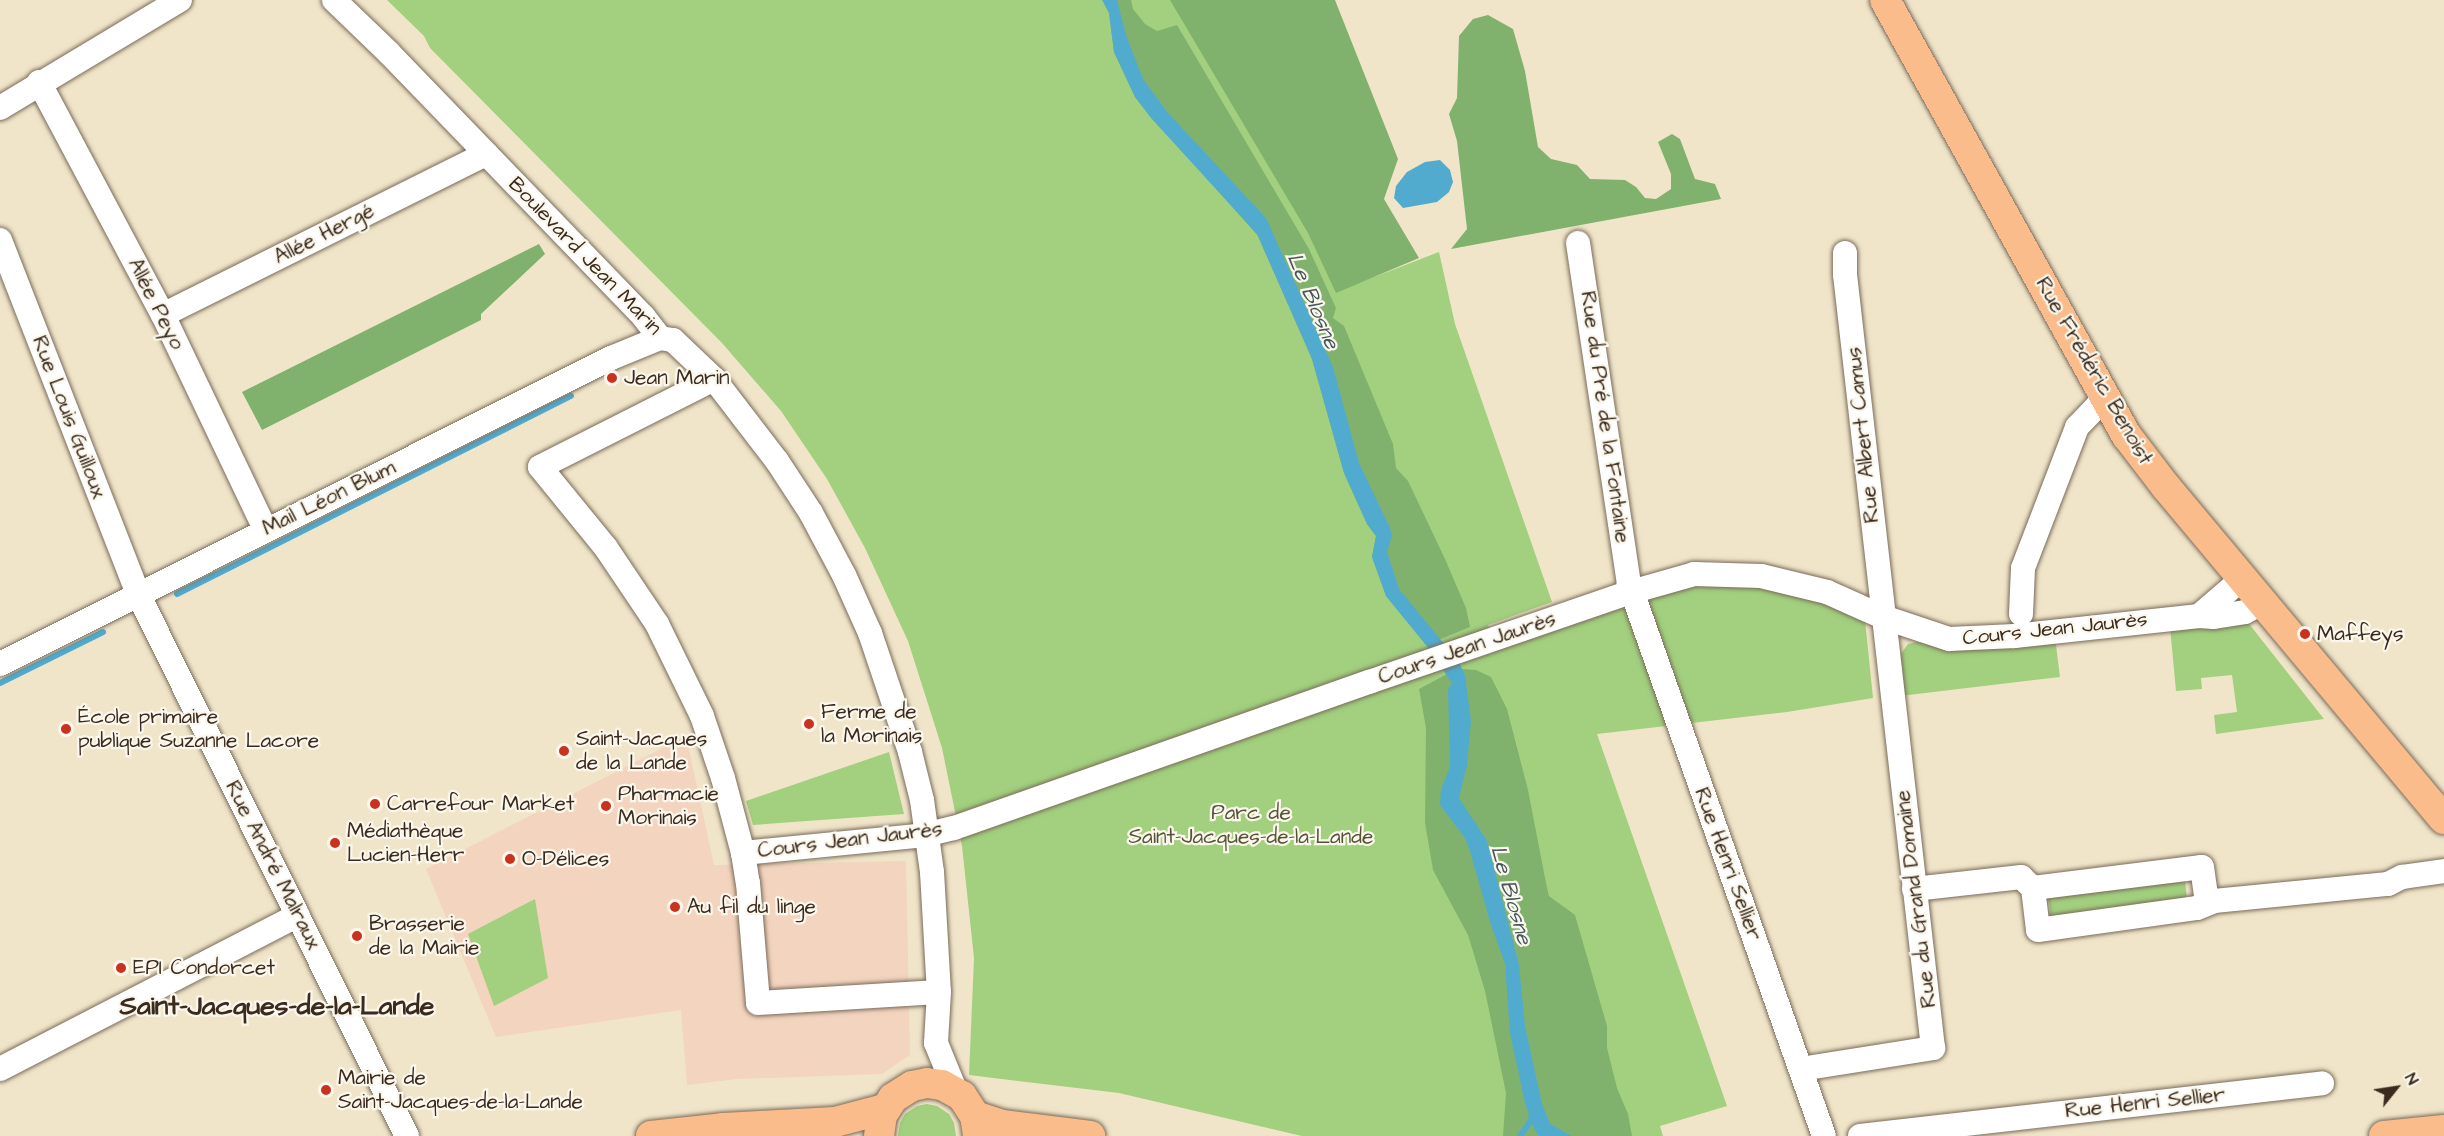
<!DOCTYPE html>
<meta charset="utf-8">
<style>
body{margin:0}
#map{position:relative;width:2444px;height:1136px;overflow:hidden;background:#f0e5c9;font-family:"Architects Daughter",sans-serif}
div>[style]{position:absolute}
[style*='--x']{left:calc(var(--x)*1px);top:calc(var(--y)*1px);width:calc(var(--w)*1px);rotate:calc(var(--a)*1deg)}
.built>*{inset:0;background:#f3d4bf}
.green>*{inset:0;background:#a2d07e}
.forest>*{inset:0;background:#81b26d}
.water>*{inset:0;background:#51abce}
.stream>*{height:6px;margin:-3px;padding:0 3px;transform-origin:3px;border-radius:3px;background:#51abce}
.roads{filter:drop-shadow(0 0 2px #7a6b5a) drop-shadow(0 0 2px #7a6b5a)}
.minor>*{height:24px;margin:-12px;padding:0 12px;transform-origin:12px;border-radius:12px;background:#fff}
.major>*{height:30px;margin:-15px;padding:0 15px;transform-origin:15px;border-radius:15px;background:#f9bc8a}
.dots>*{width:16px;height:16px;translate:-50% -50%;box-sizing:border-box;border:3px solid #fbf7ec;border-radius:50%}
span{translate:-50% -50%;white-space:nowrap;text-align:center;line-height:1.15;-webkit-text-stroke:4.5px #fbf7ec;paint-order:stroke}
.street-label{font-size:21px;color:#3b2a1e}
.poi-label{font-size:21px;color:#3b2a1e}
.left{translate:0 -50%;text-align:left}
.park-label{font-size:21px;color:#555436}
.water-label{font-size:22px;color:#43575c;font-style:italic}
.district-label{font-size:27px;color:#3b2a1e;font-weight:700}
.north{position:absolute;left:2366px;top:1058px;width:60px;height:60px;-webkit-text-stroke:4px #fbf7ec;paint-order:stroke;rotate:60deg;font-size:16px;font-weight:700;line-height:24px;text-align:center;color:#3b2a1e}
.north::after{content:'';display:block;margin:auto;width:21px;height:27px;background:#3b2a1e;clip-path:polygon(50% 0,100% 100%,50% 72%,0 100%)}
</style>
<div id="map">
<div class="built">
<div style="clip-path:polygon(686px 736px,714px 865px,906px 861px,910px 1055px,882px 1074px,737px 1079px,687px 1085px,681px 1010px,496px 1037px,426px 869px)"></div>
</div>
<div class="green">
<div style="clip-path:polygon(387px 0,1187px 0,1184px 2px,1343px 289px,1439px 252px,1455px 324px,1552px 602px,1488px 625px,1493px 639px,1631px 592px,1761px 576px,1865px 620px,1873px 698px,1787px 712px,1597px 734px,1727px 1106px,1660px 1126px,1663px 1136px,1302px 1136px,1119px 1093px,969px 1075px,974px 958px,962px 846px,942px 748px,908px 641px,865px 548px,827px 479px,781px 411px,722px 343px,430px 48px,424px 36px)"></div>
<div style="clip-path:polygon(2246px 620px,2324px 719px,2216px 734px,2214px 715px,2237px 712px,2232px 675px,2201px 678px,2202px 689px,2176px 691px,2170px 627px)"></div>
<div style="clip-path:polygon(2055px 637px,2060px 677px,1900px 696px,1897px 659px,1908px 644px,1917px 642px,1955px 648px)"></div>
<div style="clip-path:polygon(889px 752px,904px 814px,753px 825px,746px 801px)"></div>
<div style="clip-path:polygon(2185px 878px,2187px 901px,2051px 917px,2048px 896px)"></div>
<div style="clip-path:polygon(535px 899px,548px 978px,494px 1006px,468px 934px)"></div>
<div style="clip-path:polygon(927px 1104px,937px 1106px,949px 1114px,954px 1123px,956px 1136px,898px 1136px,900px 1123px,905px 1114px,917px 1106px)"></div>
</div>
<div class="forest">
<div style="clip-path:polygon(1103px 0,1131px 0,1133px 9px,1145px 24px,1157px 31px,1177px 25px,1309px 249px,1336px 308px,1333px 318px,1344px 326px,1393px 444px,1396px 468px,1408px 481px,1445px 559px,1466px 608px,1470px 627px,1426px 645px,1386px 596px,1372px 557px,1376px 536px,1367px 524px,1344px 473px,1312px 359px,1258px 236px,1135px 97px,1114px 52px,1109px 13px)"></div>
<div style="clip-path:polygon(1170px 0,1335px 0,1398px 159px,1384px 199px,1419px 258px,1336px 293px,1308px 233px)"></div>
<div style="clip-path:polygon(1488px 15px,1513px 29px,1525px 71px,1538px 147px,1551px 159px,1577px 165px,1590px 179px,1625px 180px,1636px 187px,1645px 198px,1656px 199px,1671px 189px,1671px 174px,1658px 142px,1672px 134px,1680px 139px,1695px 179px,1715px 184px,1721px 199px,1451px 249px,1467px 229px,1457px 141px,1449px 114px,1457px 98px,1459px 36px,1473px 19px)"></div>
<div style="clip-path:polygon(539px 244px,545px 254px,481px 314px,481px 320px,262px 430px,242px 392px)"></div>
<div style="clip-path:polygon(1462px 669px,1476px 670px,1491px 677px,1507px 709px,1528px 790px,1547px 888px,1549px 896px,1575px 915px,1607px 1026px,1607px 1048px,1617px 1088px,1628px 1114px,1632px 1136px,1503px 1136px,1506px 1093px,1485px 991px,1468px 935px,1433px 870px,1425px 823px,1426px 728px,1419px 689px,1447px 674px)"></div>
</div>
<div class="water">
<div style="clip-path:polygon(1102px 0,1117px 0,1126px 35px,1143px 79px,1168px 113px,1266px 218px,1333px 367px,1359px 463px,1390px 528px,1392px 535px,1387px 552px,1399px 589px,1459px 662px,1465px 675px,1471px 721px,1467px 765px,1459px 798px,1487px 841px,1519px 965px,1525px 1026px,1542px 1104px,1550px 1124px,1572px 1136px,1539px 1136px,1534px 1129px,1525px 1103px,1510px 1033px,1505px 964px,1490px 922px,1470px 851px,1465px 838px,1440px 805px,1441px 789px,1450px 767px,1448px 690px,1452px 683px,1426px 645px,1386px 596px,1372px 557px,1376px 536px,1367px 524px,1344px 473px,1312px 359px,1257px 234px,1151px 118px,1135px 97px,1114px 52px,1109px 13px)"></div>
<div style="clip-path:polygon(1440px 160px,1450px 170px,1453px 182px,1449px 192px,1437px 202px,1403px 208px,1394px 198px,1396px 186px,1407px 172px,1425px 162px)"></div>
</div>
<div class="stream">
<div style="--x:177;--y:594;--w:441;--a:-26.7"></div>
<div style="--x:0;--y:683;--w:115;--a:-26.3"></div>
<div style="--x:1520;--y:1136;--w:19;--a:-55"></div>
<div style="--x:1531;--y:1120;--w:7;--a:-82"></div>
</div>
<div class="roads">
<div class="minor">
<div style="--x:334;--y:0;--w:76;--a:43.9"></div>
<div style="--x:389;--y:53;--w:366;--a:46"></div>
<div style="--x:643;--y:316;--w:28;--a:52"></div>
<div style="--x:660;--y:338;--w:13;--a:9"></div>
<div style="--x:673;--y:340;--w:57;--a:43.6"></div>
<div style="--x:714;--y:379;--w:103;--a:52.5"></div>
<div style="--x:777;--y:461;--w:62;--a:56.8"></div>
<div style="--x:811;--y:513;--w:70;--a:62"></div>
<div style="--x:844;--y:575;--w:64;--a:65.9"></div>
<div style="--x:870;--y:633;--w:126;--a:71.4"></div>
<div style="--x:910;--y:752;--w:49;--a:76"></div>
<div style="--x:922;--y:800;--w:73;--a:82.1"></div>
<div style="--x:932;--y:872;--w:120;--a:86.7"></div>
<div style="--x:939;--y:992;--w:51;--a:93.4"></div>
<div style="--x:936;--y:1043;--w:53;--a:67.8"></div>
<div style="--x:39;--y:82;--w:264;--a:62"></div>
<div style="--x:163;--y:315;--w:237;--a:64.5"></div>
<div style="--x:0;--y:108;--w:210;--a:-31"></div>
<div style="--x:0;--y:240;--w:380;--a:68.7"></div>
<div style="--x:138;--y:594;--w:605;--a:63.6"></div>
<div style="--x:1578;--y:243;--w:344;--a:81.5"></div>
<div style="--x:1629;--y:583;--w:586;--a:70.58"></div>
<div style="--x:163;--y:315;--w:361;--a:-26.5"></div>
<div style="--x:714;--y:379;--w:195;--a:153.2"></div>
<div style="--x:540;--y:467;--w:104;--a:50.8"></div>
<div style="--x:606;--y:548;--w:92;--a:56.1"></div>
<div style="--x:657;--y:624;--w:102;--a:63.9"></div>
<div style="--x:702;--y:716;--w:65;--a:71.3"></div>
<div style="--x:723;--y:778;--w:78;--a:75.1"></div>
<div style="--x:743;--y:853;--w:30;--a:81"></div>
<div style="--x:748;--y:883;--w:120;--a:85.2"></div>
<div style="--x:758;--y:1003;--w:181;--a:-3.5"></div>
<div style="--x:2243;--y:578;--w:58;--a:139.2"></div>
<div style="--x:2199;--y:616;--w:15;--a:4"></div>
<div style="--x:2214;--y:617;--w:31;--a:-9"></div>
<div style="--x:2245;--y:612;--w:21;--a:-28"></div>
<div style="--x:2021;--y:614;--w:46;--a:-87.5"></div>
<div style="--x:2023;--y:568;--w:151;--a:-69"></div>
<div style="--x:2077;--y:427;--w:30;--a:-46"></div>
<div style="--x:2098;--y:405;--w:11;--a:-27"></div>
<div style="--x:0;--y:664;--w:683;--a:-26.6"></div>
<div style="--x:611;--y:358;--w:53;--a:-22.2"></div>
<div style="--x:743;--y:853;--w:183;--a:-5.6"></div>
<div style="--x:925;--y:835;--w:30;--a:-14"></div>
<div style="--x:954;--y:828;--w:440;--a:-19.4"></div>
<div style="--x:1369;--y:682;--w:277;--a:-19"></div>
<div style="--x:1631;--y:592;--w:66;--a:-15.9"></div>
<div style="--x:1694;--y:574;--w:67;--a:1.7"></div>
<div style="--x:1761;--y:576;--w:68;--a:13.6"></div>
<div style="--x:1827;--y:592;--w:61;--a:24.1"></div>
<div style="--x:1883;--y:617;--w:70;--a:18.4"></div>
<div style="--x:1949;--y:639;--w:66;--a:-2.6"></div>
<div style="--x:2015;--y:636;--w:185;--a:-6.2"></div>
<div style="--x:2033;--y:888;--w:170;--a:-7.1"></div>
<div style="--x:2202;--y:867;--w:37;--a:82"></div>
<div style="--x:1914;--y:889;--w:108;--a:-6.4"></div>
<div style="--x:2021;--y:877;--w:16;--a:43"></div>
<div style="--x:2033;--y:888;--w:42;--a:83.2"></div>
<div style="--x:2038;--y:930;--w:161;--a:-7.9"></div>
<div style="--x:2197;--y:908;--w:18;--a:-22"></div>
<div style="--x:2214;--y:901;--w:175;--a:-5.6"></div>
<div style="--x:2388;--y:884;--w:16;--a:-27"></div>
<div style="--x:2402;--y:877;--w:42;--a:-8.1"></div>
<div style="--x:0;--y:1069;--w:335;--a:-27.3"></div>
<div style="--x:1801;--y:1069;--w:134;--a:-9"></div>
<div style="--x:1933;--y:1048;--w:778;--a:-96.49"></div>
<div style="--x:1845;--y:275;--w:22;--a:-90"></div>
<div style="--x:1860;--y:1136;--w:465;--a:-6.5"></div>
</div>
<div class="major">
<div style="--x:1885;--y:0;--w:499;--a:61"></div>
<div style="--x:2127;--y:436;--w:64;--a:52.6"></div>
<div style="--x:2166;--y:487;--w:433;--a:50.1"></div>
<div style="--x:975;--y:1116;--w:28;--a:18"></div>
<div style="--x:1002;--y:1125;--w:89;--a:7.1"></div>
<div style="--x:651;--y:1136;--w:72;--a:-6.3"></div>
<div style="--x:723;--y:1128;--w:112;--a:-3.1"></div>
<div style="--x:835;--y:1122;--w:51;--a:-14.9"></div>
<div style="--x:879;--y:1136;--w:21;--a:-82"></div>
<div style="--x:882;--y:1115;--w:20;--a:-57"></div>
<div style="--x:893;--y:1098;--w:22;--a:-32"></div>
<div style="--x:912;--y:1086;--w:15;--a:-11"></div>
<div style="--x:927;--y:1083;--w:15;--a:8"></div>
<div style="--x:942;--y:1085;--w:23;--a:29"></div>
<div style="--x:962;--y:1096;--w:24;--a:57"></div>
<div style="--x:975;--y:1116;--w:20;--a:81"></div>
<div style="--x:2384;--y:1136;--w:60;--a:-5.7"></div>
</div>
</div>
<div class="dots">
<div style="left:612px;top:378px;background:#c8321e"></div>
<div style="left:2305px;top:634px;background:#c8321e"></div>
<div style="left:809px;top:724px;background:#c8321e"></div>
<div style="left:66px;top:729px;background:#c8321e"></div>
<div style="left:564px;top:751px;background:#c8321e"></div>
<div style="left:375px;top:804px;background:#c8321e"></div>
<div style="left:606px;top:806px;background:#c8321e"></div>
<div style="left:335px;top:843px;background:#c8321e"></div>
<div style="left:510px;top:859px;background:#c8321e"></div>
<div style="left:675px;top:907px;background:#c8321e"></div>
<div style="left:357px;top:936px;background:#c8321e"></div>
<div style="left:121px;top:968px;background:#c8321e"></div>
<div style="left:326px;top:1090px;background:#c8321e"></div>
</div>
<div class="street-label">
<span style="left:324px;top:234px;rotate:-27deg">Allée Hergé</span>
<span style="left:585px;top:256px;rotate:46deg">Boulevard Jean Marin</span>
<span style="left:156px;top:304px;rotate:63deg">Allée Peyo</span>
<span style="left:2094px;top:371px;rotate:60deg">Rue Frédéric Benoist</span>
<span style="left:69px;top:417px;rotate:69deg">Rue Louis Guilloux</span>
<span style="left:1605px;top:417px;rotate:82deg">Rue du Pré de la Fontaine</span>
<span style="left:1863px;top:435px;rotate:-96deg">Rue Albert Camus</span>
<span style="left:329px;top:498px;rotate:-26deg">Mail Léon Blum</span>
<span style="left:2055px;top:629px;rotate:-6deg">Cours Jean Jaurès</span>
<span style="left:1467px;top:648px;rotate:-19deg">Cours Jean Jaurès</span>
<span style="left:850px;top:840px;rotate:-7deg">Cours Jean Jaurès</span>
<span style="left:1728px;top:864px;rotate:70deg">Rue Henri Sellier</span>
<span style="left:273px;top:865px;rotate:63deg">Rue André Malraux</span>
<span style="left:1916px;top:899px;rotate:-97deg">Rue du Grand Domaine</span>
<span style="left:2145px;top:1103px;rotate:-6deg">Rue Henri Sellier</span>
</div>
<div class="poi-label">
<span class="left" style="left:624px;top:378px">Jean Marin</span>
<span class="left" style="left:2317px;top:634px">Maffeys</span>
<span class="left" style="left:821px;top:724px">Ferme de<br>la Morinais</span>
<span class="left" style="left:78px;top:729px">École primaire<br>publique Suzanne Lacore</span>
<span class="left" style="left:576px;top:751px">Saint-Jacques<br>de la Lande</span>
<span class="left" style="left:618px;top:806px">Pharmacie<br>Morinais</span>
<span class="left" style="left:387px;top:804px">Carrefour Market</span>
<span class="left" style="left:347px;top:843px">Médiathèque<br>Lucien-Herr</span>
<span class="left" style="left:522px;top:859px">O-Délices</span>
<span class="left" style="left:687px;top:907px">Au fil du linge</span>
<span class="left" style="left:369px;top:936px">Brasserie<br>de la Mairie</span>
<span class="left" style="left:133px;top:968px">EPI Condorcet</span>
<span class="left" style="left:338px;top:1090px">Mairie de<br>Saint-Jacques-de-la-Lande</span>
</div>
<div class="park-label">
<span style="left:1251px;top:825px">Parc de<br>Saint-Jacques-de-la-Lande</span>
</div>
<div class="water-label">
<span style="left:1313px;top:301px;rotate:67deg">Le Blosne</span>
<span style="left:1511px;top:895px;rotate:74deg">Le Blosne</span>
</div>
<div class="district-label">
<span style="left:277px;top:1007px">Saint-Jacques-de-la-Lande</span>
</div>
<div class="north">N</div>
</div>
